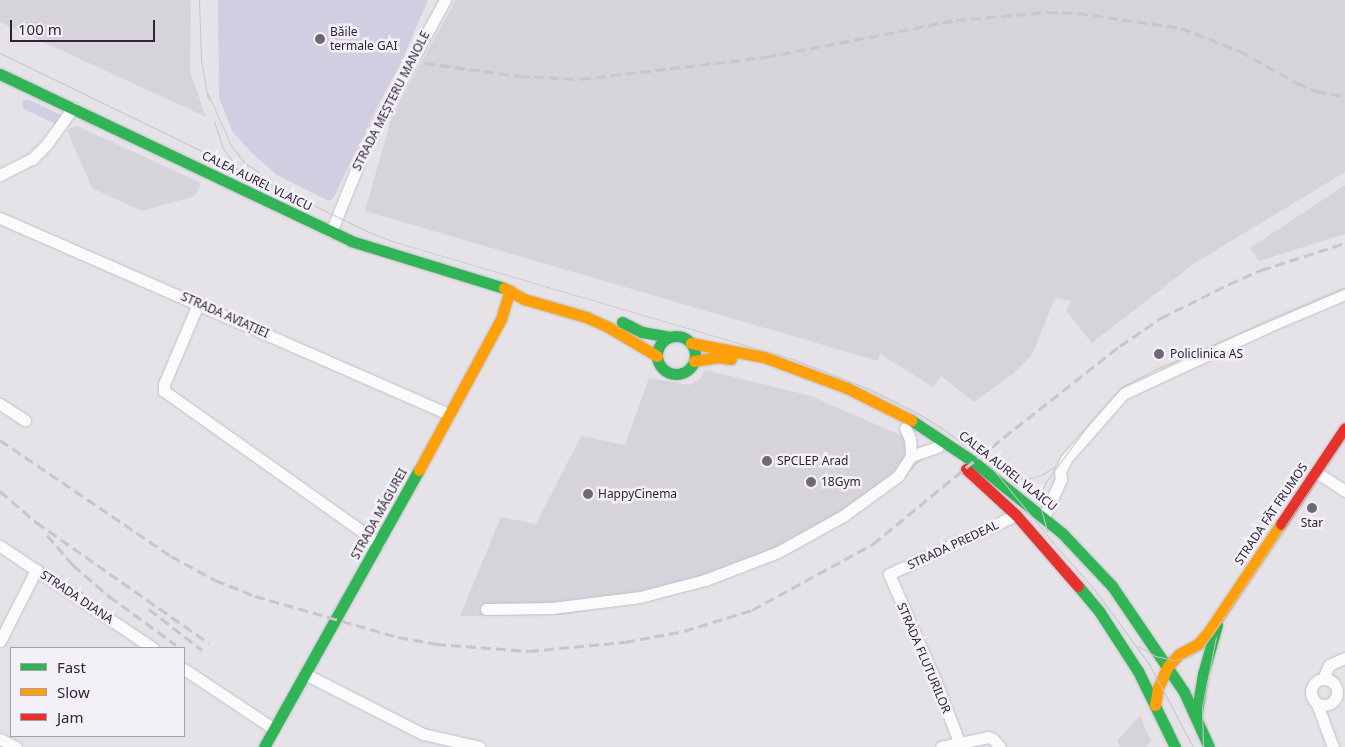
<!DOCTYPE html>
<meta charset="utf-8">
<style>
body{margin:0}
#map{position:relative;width:1345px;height:747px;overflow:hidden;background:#e5e3e8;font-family:"Noto Sans",sans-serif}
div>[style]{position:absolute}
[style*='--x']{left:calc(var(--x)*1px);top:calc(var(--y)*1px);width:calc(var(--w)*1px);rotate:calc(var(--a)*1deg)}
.built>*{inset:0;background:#d6d3db}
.green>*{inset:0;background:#d0cee0}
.roads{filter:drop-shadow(0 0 1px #c3bfc8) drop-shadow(0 0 1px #c3bfc8)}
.street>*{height:11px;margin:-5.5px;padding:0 5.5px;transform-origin:5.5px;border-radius:5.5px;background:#fbfbfc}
.street>.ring{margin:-5.5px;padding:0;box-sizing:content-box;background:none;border:11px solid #fbfbfc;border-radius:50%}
.fast>*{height:11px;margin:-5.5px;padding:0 5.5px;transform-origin:5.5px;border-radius:5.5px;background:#30b455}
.fast>.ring{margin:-5.5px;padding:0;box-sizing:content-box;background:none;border:11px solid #30b455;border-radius:50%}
.slow>*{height:11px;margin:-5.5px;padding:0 5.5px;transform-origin:5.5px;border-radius:5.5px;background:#ff9f0a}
.jam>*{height:11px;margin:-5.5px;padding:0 5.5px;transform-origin:5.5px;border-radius:5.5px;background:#e5322d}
.tram>*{height:1px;margin:-0.5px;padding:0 0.5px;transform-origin:0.5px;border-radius:0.5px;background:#c8c6ca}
.rail>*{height:3px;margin-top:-1.5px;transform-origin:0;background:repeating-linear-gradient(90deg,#c8c6ca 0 10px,transparent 0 15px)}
.dots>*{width:14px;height:14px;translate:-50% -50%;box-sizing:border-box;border:2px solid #f3f1f7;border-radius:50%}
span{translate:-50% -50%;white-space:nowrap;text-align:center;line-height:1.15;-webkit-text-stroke:5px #f3f1f7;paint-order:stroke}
.poi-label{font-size:12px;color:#302339}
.left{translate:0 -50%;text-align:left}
.street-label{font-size:12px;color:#302339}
.legend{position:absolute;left:10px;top:647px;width:175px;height:90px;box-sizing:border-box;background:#f3f1f7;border:1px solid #a59fab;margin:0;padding:6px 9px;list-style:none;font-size:15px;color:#302339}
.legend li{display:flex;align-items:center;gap:10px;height:25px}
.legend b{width:25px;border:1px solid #a59fab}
.scale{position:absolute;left:10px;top:20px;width:145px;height:22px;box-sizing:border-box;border:2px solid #302339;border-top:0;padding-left:6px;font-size:15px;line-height:18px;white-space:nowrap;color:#302339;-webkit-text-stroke:4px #f3f1f7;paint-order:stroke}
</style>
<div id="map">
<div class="built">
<div style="clip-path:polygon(0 0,191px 0,190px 72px,206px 117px,0 22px)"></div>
<div style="clip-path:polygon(456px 0,1345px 0,1345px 172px,1195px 263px,1092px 343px,1066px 311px,1071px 301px,1055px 298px,1032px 355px,1013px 374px,974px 402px,941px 376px,933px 387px,880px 354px,878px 361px,365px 211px,392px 116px)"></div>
<div style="clip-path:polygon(77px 126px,201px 183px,195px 196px,142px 211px,92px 188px,67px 130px)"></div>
<div style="clip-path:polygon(1345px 185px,1345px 234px,1259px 261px,1250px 248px)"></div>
<div style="clip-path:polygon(705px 370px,811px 396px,900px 435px,930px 453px,892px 487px,853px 516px,814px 539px,745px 571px,709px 584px,665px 598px,560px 615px,460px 616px,501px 517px,536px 524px,581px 436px,625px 445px,649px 378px,689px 385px,700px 379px)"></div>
<div style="clip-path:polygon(1140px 716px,1151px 741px,1146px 747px,1120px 747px,1117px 740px)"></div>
</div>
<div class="green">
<div style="clip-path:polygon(218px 0,428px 0,401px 63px,375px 111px,333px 199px,329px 201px,277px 175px,252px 153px,232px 131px,219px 97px)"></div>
<div style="clip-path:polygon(23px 100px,29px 100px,61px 115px,58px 125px,24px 109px,22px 105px)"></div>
</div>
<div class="roads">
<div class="street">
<div style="--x:0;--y:175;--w:36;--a:-27"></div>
<div style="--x:32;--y:159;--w:20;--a:-45"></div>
<div style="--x:46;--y:145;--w:46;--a:-53.9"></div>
<div style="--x:0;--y:218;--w:490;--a:23.6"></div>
<div style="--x:331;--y:232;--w:96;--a:-68"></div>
<div style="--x:367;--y:143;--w:163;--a:-61.4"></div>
<div style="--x:198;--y:304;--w:87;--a:113"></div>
<div style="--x:164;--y:384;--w:7;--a:90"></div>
<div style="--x:164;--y:391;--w:263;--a:35.3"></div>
<div style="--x:0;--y:404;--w:30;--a:33"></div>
<div style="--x:911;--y:456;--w:28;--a:-19"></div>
<div style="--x:1316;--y:472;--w:35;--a:33"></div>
<div style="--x:1044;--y:517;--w:42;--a:-65.9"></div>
<div style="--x:1061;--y:479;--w:8;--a:-97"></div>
<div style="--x:1060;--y:471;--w:13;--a:-63"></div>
<div style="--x:1066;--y:459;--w:86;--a:-48.8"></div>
<div style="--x:1123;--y:394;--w:169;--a:-24.9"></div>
<div style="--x:1276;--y:323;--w:75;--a:-22.8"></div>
<div style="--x:0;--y:546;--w:184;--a:33.7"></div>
<div style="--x:486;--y:609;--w:66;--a:-0.9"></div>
<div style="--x:552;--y:608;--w:89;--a:-7.1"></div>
<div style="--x:640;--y:597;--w:67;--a:-14.7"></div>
<div style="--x:705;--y:580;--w:78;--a:-21"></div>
<div style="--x:778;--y:552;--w:74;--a:-29"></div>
<div style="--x:843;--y:516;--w:68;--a:-36"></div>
<div style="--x:898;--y:476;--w:24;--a:-57"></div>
<div style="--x:911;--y:456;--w:17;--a:-93"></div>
<div style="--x:910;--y:439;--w:12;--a:-114"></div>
<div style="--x:0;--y:641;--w:80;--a:-63.1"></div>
<div style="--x:184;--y:669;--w:108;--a:33.7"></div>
<div style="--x:305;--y:674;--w:132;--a:27"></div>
<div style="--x:423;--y:734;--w:58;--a:12.8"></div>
<div class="ring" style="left:1311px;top:679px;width:15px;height:15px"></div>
<div style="--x:1323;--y:679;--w:15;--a:-67"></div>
<div style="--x:1329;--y:665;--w:17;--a:-24"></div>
<div style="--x:1317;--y:704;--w:46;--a:69.6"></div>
<div style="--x:0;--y:739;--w:18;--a:27"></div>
<div style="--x:959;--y:742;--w:62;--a:-110.8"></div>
<div style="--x:937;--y:684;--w:120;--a:-113.6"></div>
<div style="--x:889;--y:574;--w:140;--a:-24.9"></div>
<div style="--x:941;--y:747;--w:48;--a:-12"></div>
<div style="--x:988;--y:737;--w:5;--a:22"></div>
<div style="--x:993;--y:739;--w:11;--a:49"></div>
</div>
<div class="fast">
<div style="--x:0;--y:74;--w:389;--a:25.4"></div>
<div style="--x:351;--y:241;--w:160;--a:17.1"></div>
<div style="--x:622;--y:322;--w:22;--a:27"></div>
<div style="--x:642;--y:332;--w:27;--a:10"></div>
<div class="ring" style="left:657px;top:336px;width:27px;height:27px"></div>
<div style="--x:911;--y:420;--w:76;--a:33.7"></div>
<div style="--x:974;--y:462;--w:113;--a:38.9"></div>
<div style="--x:1062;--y:533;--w:73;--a:46.7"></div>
<div style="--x:1112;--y:586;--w:128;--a:55.8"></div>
<div style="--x:1184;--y:692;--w:60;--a:65.6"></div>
<div style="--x:1078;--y:586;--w:33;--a:50"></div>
<div style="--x:1099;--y:611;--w:72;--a:57"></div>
<div style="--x:1138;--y:671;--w:85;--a:64"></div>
<div style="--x:1196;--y:717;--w:44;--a:-80.8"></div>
<div style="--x:1203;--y:674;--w:51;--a:-74.1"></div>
<div style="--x:264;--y:747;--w:317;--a:-60.8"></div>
</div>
<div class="slow">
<div style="--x:504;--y:288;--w:23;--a:29"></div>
<div style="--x:524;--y:299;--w:65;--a:16.2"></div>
<div style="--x:586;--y:317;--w:24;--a:24"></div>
<div style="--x:608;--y:327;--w:57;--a:30.6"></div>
<div style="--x:691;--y:343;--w:74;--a:10.9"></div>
<div style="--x:764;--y:357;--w:89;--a:20.5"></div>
<div style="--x:847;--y:388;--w:72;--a:26.6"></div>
<div style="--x:694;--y:361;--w:24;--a:-9"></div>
<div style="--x:718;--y:357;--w:13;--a:9"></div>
<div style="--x:419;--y:470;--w:172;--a:-61.5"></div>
<div style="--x:501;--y:319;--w:30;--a:-73"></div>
<div style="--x:1155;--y:705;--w:17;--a:-80"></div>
<div style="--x:1158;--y:688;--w:24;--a:-66"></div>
<div style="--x:1168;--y:666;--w:16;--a:-47"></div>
<div style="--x:1179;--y:654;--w:21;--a:-28"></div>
<div style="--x:1198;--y:644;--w:17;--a:-50"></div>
<div style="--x:1209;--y:631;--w:129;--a:-56.1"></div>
</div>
<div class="jam">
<div style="--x:966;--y:469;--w:68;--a:42.6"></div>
<div style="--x:1016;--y:515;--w:94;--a:48.9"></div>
<div style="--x:1281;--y:524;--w:115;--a:-56.3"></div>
</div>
</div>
<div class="tram">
<div style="--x:199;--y:0;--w:60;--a:88.1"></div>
<div style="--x:201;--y:60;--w:40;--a:80"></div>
<div style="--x:0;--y:53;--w:407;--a:25.9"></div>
<div style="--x:366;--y:231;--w:31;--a:21"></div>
<div style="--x:395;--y:242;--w:417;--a:16.4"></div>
<div style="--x:795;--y:360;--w:77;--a:21.3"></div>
<div style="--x:867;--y:388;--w:58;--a:26.6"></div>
<div style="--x:919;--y:414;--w:32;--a:32"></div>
<div style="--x:946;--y:431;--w:53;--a:37.3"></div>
<div style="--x:988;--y:463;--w:104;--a:50.8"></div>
<div style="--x:1054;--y:544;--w:62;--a:48.3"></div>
<div style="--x:1095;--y:590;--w:92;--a:53.9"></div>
<div style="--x:1149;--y:664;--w:94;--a:62.1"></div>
<div style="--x:207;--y:92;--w:60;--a:65.6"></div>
<div style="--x:232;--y:147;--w:22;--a:51"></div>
<div style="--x:246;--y:164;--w:15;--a:32"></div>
<div style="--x:214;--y:121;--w:28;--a:72"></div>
<div style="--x:223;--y:148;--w:21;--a:55"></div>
<div style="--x:997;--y:468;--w:17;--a:33"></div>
<div style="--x:1011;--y:477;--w:16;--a:7"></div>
<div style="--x:1027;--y:479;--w:15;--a:-16"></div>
<div style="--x:1041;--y:475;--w:15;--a:-32"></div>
<div style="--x:1047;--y:531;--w:24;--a:-105"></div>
<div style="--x:1041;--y:508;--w:14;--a:-90"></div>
<div style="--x:1041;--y:494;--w:12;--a:-70"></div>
<div style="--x:1045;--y:483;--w:67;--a:-53.5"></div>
<div style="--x:1085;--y:429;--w:56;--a:-48.6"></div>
<div style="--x:1122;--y:387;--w:36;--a:-28"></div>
<div style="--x:1154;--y:370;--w:208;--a:-23.2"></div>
<div style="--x:1138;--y:646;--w:20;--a:30"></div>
<div style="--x:1155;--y:656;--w:19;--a:12"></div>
<div style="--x:1174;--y:660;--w:13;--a:-9"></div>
<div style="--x:1187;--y:658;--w:17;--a:-31"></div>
<div style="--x:1202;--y:649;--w:255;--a:-55.9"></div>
<div style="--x:1203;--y:747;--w:40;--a:-91.4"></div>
<div style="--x:1202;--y:707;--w:71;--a:-78.7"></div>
</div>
<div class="rail">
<div style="--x:425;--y:63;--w:95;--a:7.9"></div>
<div style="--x:519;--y:76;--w:62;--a:2.8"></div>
<div style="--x:581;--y:79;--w:186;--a:-6.8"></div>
<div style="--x:766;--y:57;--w:194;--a:-11"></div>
<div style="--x:956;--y:20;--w:91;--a:-5"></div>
<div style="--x:1047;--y:12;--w:31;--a:2"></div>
<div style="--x:1078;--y:13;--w:104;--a:8.3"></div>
<div style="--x:1181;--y:28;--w:63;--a:21.3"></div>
<div style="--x:1240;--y:51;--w:65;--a:29.3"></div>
<div style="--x:1297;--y:83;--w:21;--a:23"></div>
<div style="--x:1316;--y:91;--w:29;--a:10"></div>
<div style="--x:0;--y:440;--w:207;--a:34.2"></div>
<div style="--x:171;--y:556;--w:50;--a:28.6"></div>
<div style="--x:215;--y:580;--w:43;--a:21.8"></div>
<div style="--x:255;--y:596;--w:149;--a:16"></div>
<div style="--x:398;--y:637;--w:39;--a:10"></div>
<div style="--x:436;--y:644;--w:93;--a:4.3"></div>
<div style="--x:529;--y:651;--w:96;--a:-5.4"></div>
<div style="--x:625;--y:642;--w:60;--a:-10.6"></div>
<div style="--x:684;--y:631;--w:71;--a:-17.2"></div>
<div style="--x:752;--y:610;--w:138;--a:-28.6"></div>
<div style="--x:873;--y:544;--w:139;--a:-39.4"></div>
<div style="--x:980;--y:456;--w:178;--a:-38.2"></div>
<div style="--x:1120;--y:346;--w:50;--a:-34.3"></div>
<div style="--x:1161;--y:318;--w:76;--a:-26.6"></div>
<div style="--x:1229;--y:284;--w:35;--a:-24"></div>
<div style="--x:1261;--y:270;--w:88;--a:-17.8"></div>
<div style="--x:0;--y:491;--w:48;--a:40.7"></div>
<div style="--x:36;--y:522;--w:211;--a:35"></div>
<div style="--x:47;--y:535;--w:40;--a:49"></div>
<div style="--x:73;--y:565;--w:48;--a:40.7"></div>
<div style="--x:109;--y:596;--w:83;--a:36.2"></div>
<div style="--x:149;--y:609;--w:67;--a:37.7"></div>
</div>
<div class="dots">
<div style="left:320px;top:39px;background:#6f6676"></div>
<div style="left:1159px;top:354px;background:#6f6676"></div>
<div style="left:767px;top:461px;background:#6f6676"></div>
<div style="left:811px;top:482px;background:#6f6676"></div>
<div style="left:588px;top:494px;background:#6f6676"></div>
<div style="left:1312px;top:508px;background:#6f6676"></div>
</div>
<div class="poi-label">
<span class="left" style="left:330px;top:39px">Băile<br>termale GAI</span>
<span class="left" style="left:1170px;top:354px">Policlinica AS</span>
<span class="left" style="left:777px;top:461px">SPCLEP Arad</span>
<span class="left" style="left:821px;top:482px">18Gym</span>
<span class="left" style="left:598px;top:494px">HappyCinema</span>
<span style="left:1312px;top:523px">Star</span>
</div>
<div class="street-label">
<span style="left:391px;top:101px;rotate:-63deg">STRADA MEȘTERU MANOLE</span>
<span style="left:257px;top:181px;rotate:26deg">CALEA AUREL VLAICU</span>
<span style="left:225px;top:315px;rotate:24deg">STRADA AVIAȚIEI</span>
<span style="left:1008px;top:471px;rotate:38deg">CALEA AUREL VLAICU</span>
<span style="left:379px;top:514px;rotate:-61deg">STRADA MĂGUREI</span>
<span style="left:1271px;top:514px;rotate:-56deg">STRADA FĂT FRUMOS</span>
<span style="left:953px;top:545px;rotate:-25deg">STRADA PREDEAL</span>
<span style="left:77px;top:597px;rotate:34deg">STRADA DIANA</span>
<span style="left:924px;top:658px;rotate:67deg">STRADA FLUTURILOR</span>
</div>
<ul class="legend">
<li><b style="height:6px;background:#30b455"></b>Fast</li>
<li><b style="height:6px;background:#ff9f0a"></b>Slow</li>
<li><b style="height:6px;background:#e5322d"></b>Jam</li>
</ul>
<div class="scale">100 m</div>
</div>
